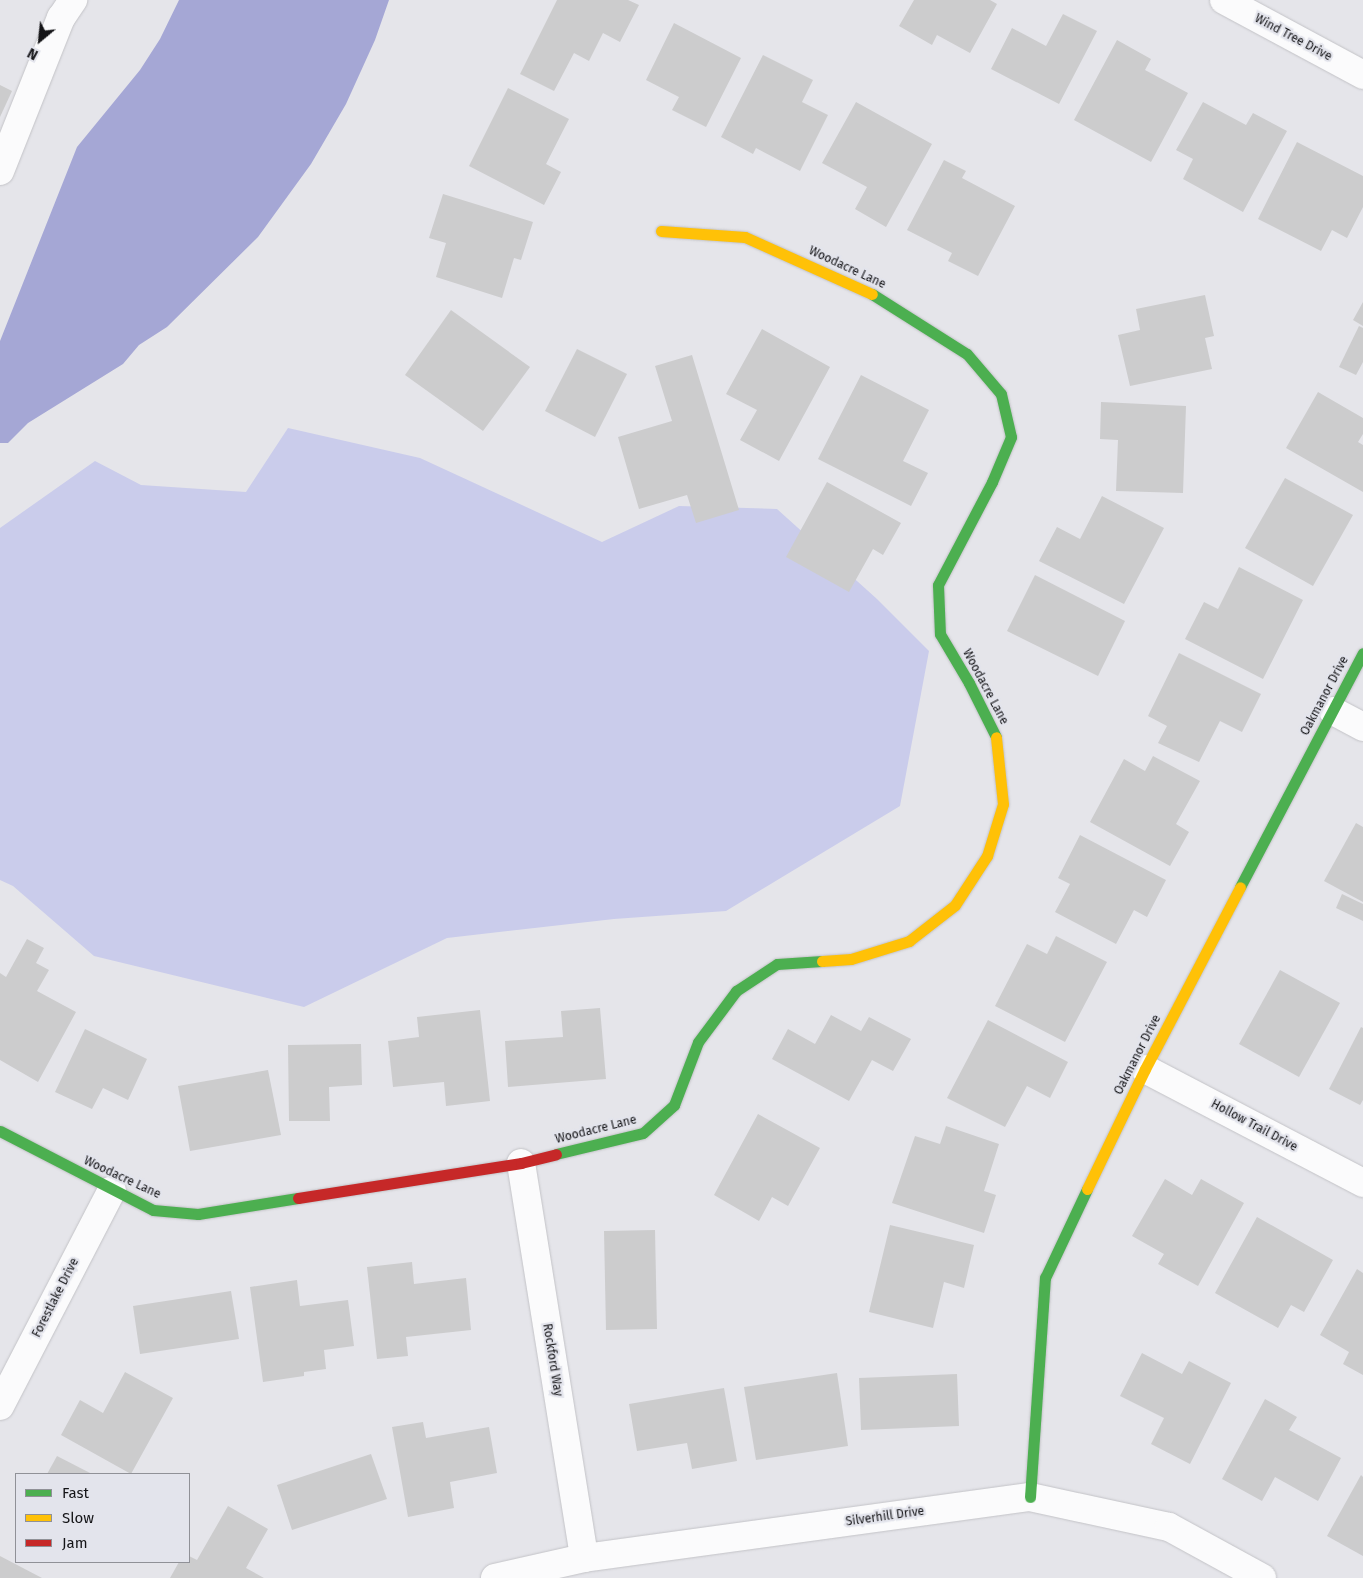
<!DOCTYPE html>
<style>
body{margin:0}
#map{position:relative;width:1363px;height:1578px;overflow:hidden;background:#e5e5ea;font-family:"Fira Sans",sans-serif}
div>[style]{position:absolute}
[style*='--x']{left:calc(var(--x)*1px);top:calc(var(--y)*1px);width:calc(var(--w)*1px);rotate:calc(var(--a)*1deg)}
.green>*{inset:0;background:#cacceb}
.water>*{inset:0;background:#a5a7d5}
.building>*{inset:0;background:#cccccd}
.roads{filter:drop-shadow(0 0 1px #c3c3c7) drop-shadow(0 0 1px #c3c3c7)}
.street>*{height:28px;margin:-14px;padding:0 14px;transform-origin:14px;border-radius:14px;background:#fbfbfc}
.fast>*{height:11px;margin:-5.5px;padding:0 5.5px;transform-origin:5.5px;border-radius:5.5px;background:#4caf50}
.slow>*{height:11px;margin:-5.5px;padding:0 5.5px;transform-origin:5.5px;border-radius:5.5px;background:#ffc107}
.jam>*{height:11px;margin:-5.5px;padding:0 5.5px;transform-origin:5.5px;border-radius:5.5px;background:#c62828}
span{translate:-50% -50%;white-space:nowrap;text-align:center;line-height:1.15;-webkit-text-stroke:4.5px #e3e4ec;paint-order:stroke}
.street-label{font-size:12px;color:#141417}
.legend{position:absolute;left:15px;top:1473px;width:175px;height:90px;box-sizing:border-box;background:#e3e4ec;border:1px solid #909197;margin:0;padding:6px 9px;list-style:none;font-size:15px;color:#141417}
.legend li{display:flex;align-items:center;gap:10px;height:25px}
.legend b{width:25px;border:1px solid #909197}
.north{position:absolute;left:15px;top:15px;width:50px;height:50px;-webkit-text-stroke:4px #e3e4ec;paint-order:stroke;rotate:208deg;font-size:14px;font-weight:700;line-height:20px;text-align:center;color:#141417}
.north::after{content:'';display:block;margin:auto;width:18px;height:22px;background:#141417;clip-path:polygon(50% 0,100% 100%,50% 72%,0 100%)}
</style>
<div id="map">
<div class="green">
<div style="clip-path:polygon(288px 428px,420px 458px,602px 542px,679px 506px,777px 509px,877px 599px,929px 651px,900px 806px,726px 911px,614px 919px,447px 938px,304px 1007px,94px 956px,13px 886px,0 880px,0 528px,95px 461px,141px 485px,246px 492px)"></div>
</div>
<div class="water">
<div style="clip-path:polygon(179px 0,389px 0,375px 40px,346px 104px,311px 164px,258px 237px,167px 327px,139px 345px,123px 364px,28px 423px,8px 443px,0 443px,0 341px,77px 147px,140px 70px,160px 39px)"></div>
</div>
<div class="building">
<div style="clip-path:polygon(557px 0,628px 0,639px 5px,620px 42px,603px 33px,589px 61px,574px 53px,554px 91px,520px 74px)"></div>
<div style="clip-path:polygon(914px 0,990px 0,997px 4px,970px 53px,937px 35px,932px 45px,899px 26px)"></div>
<div style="clip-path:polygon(1063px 14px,1097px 31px,1059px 104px,991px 69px,1012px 28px,1046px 46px)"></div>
<div style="clip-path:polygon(674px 23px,741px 58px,706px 127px,672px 110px,679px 97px,646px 80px)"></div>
<div style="clip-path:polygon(1117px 40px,1151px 59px,1145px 70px,1188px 93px,1151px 162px,1074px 120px)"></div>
<div style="clip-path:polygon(763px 55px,813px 80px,802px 102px,828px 115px,800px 171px,756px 148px,753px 154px,721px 137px)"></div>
<div style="clip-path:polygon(0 85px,12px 91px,0 117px)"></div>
<div style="clip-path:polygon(508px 88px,569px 119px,546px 164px,561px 172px,544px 205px,469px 166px)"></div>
<div style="clip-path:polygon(856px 102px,932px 144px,886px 227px,855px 209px,867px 187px,822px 163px)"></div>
<div style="clip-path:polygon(1203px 102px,1246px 125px,1253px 113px,1287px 131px,1243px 212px,1183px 179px,1193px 159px,1176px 150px)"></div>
<div style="clip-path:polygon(1297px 142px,1363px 176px,1363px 207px,1347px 238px,1332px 230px,1321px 251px,1258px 219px)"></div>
<div style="clip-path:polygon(944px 160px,966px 171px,962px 178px,1015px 206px,978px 276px,948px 261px,952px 253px,907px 230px)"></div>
<div style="clip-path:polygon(443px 194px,533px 222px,521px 260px,514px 258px,502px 298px,436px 277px,446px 243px,429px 238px)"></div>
<div style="clip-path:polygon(1205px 295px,1214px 336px,1205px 338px,1212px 369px,1130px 386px,1118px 335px,1140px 330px,1136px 309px)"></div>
<div style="clip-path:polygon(1363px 302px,1363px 326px,1353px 320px)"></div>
<div style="clip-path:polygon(451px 310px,530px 367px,483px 431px,405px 375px)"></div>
<div style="clip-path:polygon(1359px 326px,1363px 328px,1363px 362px,1356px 375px,1339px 367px)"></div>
<div style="clip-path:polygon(762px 329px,830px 367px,779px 461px,740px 440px,757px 410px,726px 394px)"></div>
<div style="clip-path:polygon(577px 349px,627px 374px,595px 437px,545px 411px)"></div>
<div style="clip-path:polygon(692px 355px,739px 510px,696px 523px,687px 495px,639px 509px,618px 437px,672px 421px,655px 366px)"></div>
<div style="clip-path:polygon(861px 375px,929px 410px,903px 461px,928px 473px,911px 506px,818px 459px)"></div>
<div style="clip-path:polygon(1318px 392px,1363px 418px,1363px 434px,1358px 442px,1363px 445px,1363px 492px,1286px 448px)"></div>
<div style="clip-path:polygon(1101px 402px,1186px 406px,1183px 493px,1116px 491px,1118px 440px,1100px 439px)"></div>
<div style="clip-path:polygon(1285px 478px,1353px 515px,1313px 586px,1245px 548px)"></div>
<div style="clip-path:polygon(827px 482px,901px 523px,883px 555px,873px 549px,849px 592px,786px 557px)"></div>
<div style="clip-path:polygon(1102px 496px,1164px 528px,1124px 604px,1039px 561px,1057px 527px,1080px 539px)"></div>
<div style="clip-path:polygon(1239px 567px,1303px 600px,1263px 679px,1185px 639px,1204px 602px,1218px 609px)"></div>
<div style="clip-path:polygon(1035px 575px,1125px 621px,1098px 676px,1007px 631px)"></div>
<div style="clip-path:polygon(1179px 653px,1261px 694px,1242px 732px,1220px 721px,1199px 762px,1158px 743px,1167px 726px,1148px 716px)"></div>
<div style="clip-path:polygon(1153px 756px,1200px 781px,1176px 824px,1189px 832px,1170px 866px,1090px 822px,1124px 759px,1145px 771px)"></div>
<div style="clip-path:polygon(1356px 823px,1363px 827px,1363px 902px,1324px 881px)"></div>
<div style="clip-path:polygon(1080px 835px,1166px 880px,1147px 917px,1134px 910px,1116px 944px,1055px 912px,1070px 884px,1058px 878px)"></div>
<div style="clip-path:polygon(1342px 894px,1363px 904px,1363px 921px,1336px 908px)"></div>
<div style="clip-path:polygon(1056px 936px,1107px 962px,1065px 1042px,995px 1006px,1027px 944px,1047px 954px)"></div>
<div style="clip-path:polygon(27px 939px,44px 948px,36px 963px,49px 970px,37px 991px,76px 1012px,38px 1082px,0 1060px,0 973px,6px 977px)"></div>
<div style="clip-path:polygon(1280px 970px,1340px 1003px,1299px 1077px,1239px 1044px)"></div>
<div style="clip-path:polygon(600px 1008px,606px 1079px,508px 1087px,505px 1041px,563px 1037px,561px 1011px)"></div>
<div style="clip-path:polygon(480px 1010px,490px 1101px,446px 1106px,444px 1082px,393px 1087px,388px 1041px,419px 1037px,417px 1017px)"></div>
<div style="clip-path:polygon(831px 1015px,861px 1031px,869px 1017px,911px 1039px,893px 1071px,872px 1060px,849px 1101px,772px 1059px,788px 1029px,815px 1044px)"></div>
<div style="clip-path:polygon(988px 1020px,1068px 1062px,1050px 1098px,1027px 1086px,1005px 1127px,947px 1098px)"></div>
<div style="clip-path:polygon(1361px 1027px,1363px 1028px,1363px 1100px,1360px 1105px,1329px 1089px)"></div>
<div style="clip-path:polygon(85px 1029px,147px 1059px,128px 1100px,103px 1088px,92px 1109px,55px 1092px)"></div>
<div style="clip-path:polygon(361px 1044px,362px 1085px,329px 1087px,330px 1121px,289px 1121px,288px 1045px)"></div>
<div style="clip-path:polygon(268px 1070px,281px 1135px,190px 1151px,178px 1086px)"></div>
<div style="clip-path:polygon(758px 1114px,820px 1148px,788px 1206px,772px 1197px,759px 1221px,714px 1195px)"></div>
<div style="clip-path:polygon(946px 1126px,999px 1144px,984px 1191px,996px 1195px,984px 1233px,892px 1203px,915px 1136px,940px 1144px)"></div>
<div style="clip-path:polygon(1165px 1179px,1192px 1195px,1201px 1179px,1244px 1203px,1198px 1286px,1158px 1264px,1164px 1254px,1132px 1236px)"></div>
<div style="clip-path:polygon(1257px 1217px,1333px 1260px,1304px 1312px,1291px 1305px,1278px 1328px,1215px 1293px)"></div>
<div style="clip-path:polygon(890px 1225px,974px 1245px,964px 1288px,944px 1282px,933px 1328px,869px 1312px)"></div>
<div style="clip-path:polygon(655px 1230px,657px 1329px,606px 1330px,604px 1231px)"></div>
<div style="clip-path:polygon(412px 1262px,414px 1284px,466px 1278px,471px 1330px,406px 1337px,408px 1356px,377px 1359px,367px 1267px)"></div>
<div style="clip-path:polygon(1357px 1269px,1363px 1273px,1363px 1375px,1343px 1364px,1349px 1352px,1320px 1335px)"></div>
<div style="clip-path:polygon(297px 1280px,300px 1306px,348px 1300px,354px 1346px,324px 1350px,326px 1369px,304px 1372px,304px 1376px,263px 1382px,250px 1287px)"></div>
<div style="clip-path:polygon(231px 1291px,239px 1339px,140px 1354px,133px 1306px)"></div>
<div style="clip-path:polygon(1142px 1353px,1182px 1374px,1189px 1361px,1231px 1383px,1190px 1464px,1151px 1444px,1164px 1418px,1120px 1396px)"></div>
<div style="clip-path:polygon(125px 1372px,173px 1398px,131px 1474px,61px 1435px,80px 1400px,103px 1413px)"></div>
<div style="clip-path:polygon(837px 1373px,848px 1446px,756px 1460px,744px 1387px)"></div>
<div style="clip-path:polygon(957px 1374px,959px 1426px,861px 1430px,859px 1378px)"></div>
<div style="clip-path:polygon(724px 1388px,737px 1461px,692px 1469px,687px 1443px,637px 1451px,629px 1404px)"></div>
<div style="clip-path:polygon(1265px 1399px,1297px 1417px,1289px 1430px,1341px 1458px,1318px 1501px,1275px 1477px,1262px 1501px,1222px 1479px)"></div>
<div style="clip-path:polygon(423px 1422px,426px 1438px,489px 1427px,497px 1473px,450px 1482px,454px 1508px,408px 1517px,392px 1427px)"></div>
<div style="clip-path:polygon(371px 1454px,387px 1499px,292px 1530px,277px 1485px)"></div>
<div style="clip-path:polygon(57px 1456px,92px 1474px,47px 1474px)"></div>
<div style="clip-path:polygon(1361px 1475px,1363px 1477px,1363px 1556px,1327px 1536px)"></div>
<div style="clip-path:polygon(228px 1506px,268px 1529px,246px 1568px,264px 1578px,170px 1578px,179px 1562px,189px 1562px,189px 1556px,197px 1560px)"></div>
<div style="clip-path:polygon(0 1556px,42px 1578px,0 1578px)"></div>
</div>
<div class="roads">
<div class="street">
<div style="--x:1224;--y:0;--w:158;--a:28.3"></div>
<div style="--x:0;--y:171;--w:165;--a:-68.3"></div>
<div style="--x:61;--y:18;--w:22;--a:-56"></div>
<div style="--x:1333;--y:711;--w:34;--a:28"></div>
<div style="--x:1145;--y:1069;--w:246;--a:27.6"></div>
<div style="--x:521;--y:1163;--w:400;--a:80.9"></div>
<div style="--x:0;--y:1406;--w:243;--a:-62.6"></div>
<div style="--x:495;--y:1578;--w:91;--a:-12.7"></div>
<div style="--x:584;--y:1558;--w:450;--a:-7.8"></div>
<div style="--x:1030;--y:1497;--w:142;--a:12.2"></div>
<div style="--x:1169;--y:1527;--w:106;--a:28.7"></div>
</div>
<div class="fast">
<div style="--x:872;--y:294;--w:112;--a:32.3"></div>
<div style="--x:967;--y:354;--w:52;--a:49.6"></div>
<div style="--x:1001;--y:394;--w:44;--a:76.9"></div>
<div style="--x:1011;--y:437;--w:49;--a:112.9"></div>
<div style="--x:992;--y:482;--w:116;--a:117.7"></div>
<div style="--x:938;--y:585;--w:49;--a:87.7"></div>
<div style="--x:940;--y:634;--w:57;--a:59.4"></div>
<div style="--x:969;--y:683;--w:60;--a:63.4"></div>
<div style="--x:1240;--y:887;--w:264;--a:-62.3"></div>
<div style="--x:0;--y:1131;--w:172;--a:27.3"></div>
<div style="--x:153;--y:1210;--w:45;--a:5.1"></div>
<div style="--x:198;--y:1214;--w:101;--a:-9.1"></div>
<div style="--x:556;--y:1154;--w:89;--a:-13.6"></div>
<div style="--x:643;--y:1133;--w:42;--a:-42.1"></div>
<div style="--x:674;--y:1105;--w:67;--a:-69.1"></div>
<div style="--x:698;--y:1042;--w:64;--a:-53.3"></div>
<div style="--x:736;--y:991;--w:49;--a:-33.4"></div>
<div style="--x:777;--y:964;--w:45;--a:-3.8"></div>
<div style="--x:1030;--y:1497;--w:220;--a:-86.1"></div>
<div style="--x:1045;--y:1278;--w:98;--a:-64.7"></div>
</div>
<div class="slow">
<div style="--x:661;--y:231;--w:84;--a:4.1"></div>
<div style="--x:745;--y:237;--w:139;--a:24.2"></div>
<div style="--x:822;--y:961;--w:29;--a:-4"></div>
<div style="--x:851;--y:959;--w:61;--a:-17.2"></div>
<div style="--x:909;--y:941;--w:58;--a:-38"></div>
<div style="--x:955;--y:905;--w:59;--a:-56.9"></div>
<div style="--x:987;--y:856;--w:54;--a:-72.9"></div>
<div style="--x:1003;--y:804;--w:67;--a:-96"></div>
<div style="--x:1087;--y:1189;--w:133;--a:-64.2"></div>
<div style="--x:1145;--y:1069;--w:205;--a:-62.4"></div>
</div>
<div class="jam">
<div style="--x:298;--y:1198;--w:226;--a:-8.9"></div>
<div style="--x:521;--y:1163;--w:36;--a:-14"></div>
</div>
</div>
<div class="street-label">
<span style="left:1293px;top:38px;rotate:28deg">Wind Tree Drive</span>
<span style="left:847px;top:268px;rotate:25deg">Woodacre Lane</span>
<span style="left:985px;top:687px;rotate:62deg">Woodacre Lane</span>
<span style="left:1325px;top:696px;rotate:-62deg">Oakmanor Drive</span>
<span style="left:1138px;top:1055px;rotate:-63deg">Oakmanor Drive</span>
<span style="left:1254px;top:1126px;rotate:28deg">Hollow Trail Drive</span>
<span style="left:596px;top:1130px;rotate:-14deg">Woodacre Lane</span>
<span style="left:122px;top:1178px;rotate:25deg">Woodacre Lane</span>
<span style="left:56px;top:1298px;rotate:-63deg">Forestlake Drive</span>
<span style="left:552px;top:1360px;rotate:81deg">Rockford Way</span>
<span style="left:885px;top:1517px;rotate:-8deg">Silverhill Drive</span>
</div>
<ul class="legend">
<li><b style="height:6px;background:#4caf50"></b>Fast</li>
<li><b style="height:6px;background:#ffc107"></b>Slow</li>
<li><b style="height:6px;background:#c62828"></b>Jam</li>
</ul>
<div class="north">N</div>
</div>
